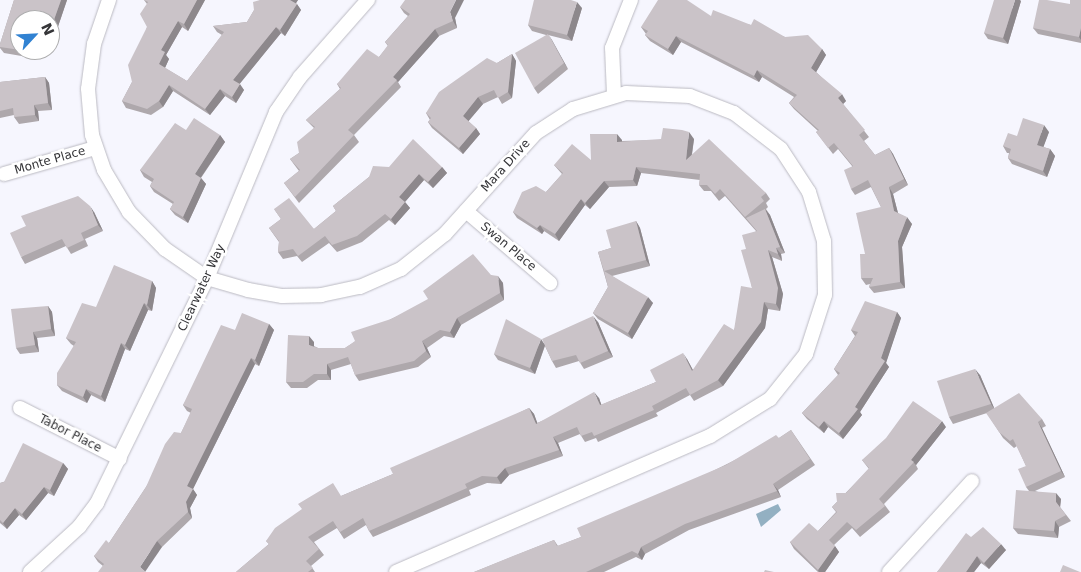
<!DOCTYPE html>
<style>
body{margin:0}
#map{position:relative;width:1081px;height:572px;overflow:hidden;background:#f6f6fe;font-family:"DejaVu Sans",sans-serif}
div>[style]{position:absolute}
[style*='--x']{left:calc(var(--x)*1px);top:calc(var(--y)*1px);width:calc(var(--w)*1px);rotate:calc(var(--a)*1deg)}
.water>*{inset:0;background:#93b0c2}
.roads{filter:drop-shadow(0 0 1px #bbbac2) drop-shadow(0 0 1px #bbbac2)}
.minor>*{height:14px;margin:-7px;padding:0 7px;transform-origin:7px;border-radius:7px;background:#fff}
.wall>*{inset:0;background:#aea8ac}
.shaded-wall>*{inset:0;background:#8d888c}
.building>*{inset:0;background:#cac3c8}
span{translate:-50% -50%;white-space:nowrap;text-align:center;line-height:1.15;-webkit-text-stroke:5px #fff;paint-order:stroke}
.street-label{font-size:12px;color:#353538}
.north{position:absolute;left:10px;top:10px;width:50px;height:50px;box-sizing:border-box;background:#fff;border:1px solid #aeaeaf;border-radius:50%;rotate:65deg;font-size:14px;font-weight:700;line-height:20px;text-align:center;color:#353538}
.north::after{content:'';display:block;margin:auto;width:18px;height:22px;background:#3182d2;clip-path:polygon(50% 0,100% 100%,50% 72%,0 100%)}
</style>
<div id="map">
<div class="water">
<div style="clip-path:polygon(778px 504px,781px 510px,761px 527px,756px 514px)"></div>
</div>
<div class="roads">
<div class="minor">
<div style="--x:109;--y:0;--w:46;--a:108.8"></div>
<div style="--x:94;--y:44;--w:45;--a:97.6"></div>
<div style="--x:88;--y:89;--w:46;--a:85"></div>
<div style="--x:92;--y:135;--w:37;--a:71"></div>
<div style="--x:104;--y:170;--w:49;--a:59.2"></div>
<div style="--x:129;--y:212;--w:52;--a:45.8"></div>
<div style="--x:165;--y:249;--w:51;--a:34.6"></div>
<div style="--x:207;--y:278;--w:43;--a:16.3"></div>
<div style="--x:248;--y:290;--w:35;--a:10"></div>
<div style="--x:282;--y:296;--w:39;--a:-1"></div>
<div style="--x:321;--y:295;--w:40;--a:-12"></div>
<div style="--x:360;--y:287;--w:45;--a:-23.7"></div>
<div style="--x:401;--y:269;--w:56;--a:-38.5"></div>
<div style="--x:445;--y:234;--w:136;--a:-48"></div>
<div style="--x:536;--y:133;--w:44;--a:-33"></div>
<div style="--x:573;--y:109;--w:55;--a:-16.8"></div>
<div style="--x:626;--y:93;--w:64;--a:2.7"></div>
<div style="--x:690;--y:96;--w:47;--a:21.1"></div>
<div style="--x:734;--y:113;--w:59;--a:37.5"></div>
<div style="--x:781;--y:149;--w:51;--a:56.9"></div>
<div style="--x:809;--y:192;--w:51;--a:73"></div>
<div style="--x:824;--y:241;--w:54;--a:88.9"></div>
<div style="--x:825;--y:295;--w:62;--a:107.9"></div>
<div style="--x:806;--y:354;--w:58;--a:128.7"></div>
<div style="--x:770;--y:399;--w:70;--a:148.3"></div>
<div style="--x:710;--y:436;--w:342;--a:156.6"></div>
<div style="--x:614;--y:95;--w:47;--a:-92.4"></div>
<div style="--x:612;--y:48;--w:52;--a:-68.4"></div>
<div style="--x:4;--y:174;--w:95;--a:-15.9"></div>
<div style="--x:466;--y:211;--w:111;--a:40.6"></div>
<div style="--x:20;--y:408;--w:112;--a:27"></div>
<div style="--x:30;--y:572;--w:67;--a:-42.6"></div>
<div style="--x:79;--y:527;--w:30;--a:-53"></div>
<div style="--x:97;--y:503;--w:250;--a:-63.9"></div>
<div style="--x:207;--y:278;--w:180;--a:-67.4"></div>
<div style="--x:276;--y:112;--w:42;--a:-55.6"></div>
<div style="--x:300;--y:77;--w:103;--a:-48.6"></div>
<div style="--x:889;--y:572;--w:123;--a:-47.6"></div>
</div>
</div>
<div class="wall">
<div style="clip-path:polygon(14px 0,67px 0,50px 50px,50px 20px,20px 50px,50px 50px,49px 53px,39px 59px,4px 53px,0 48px,0 44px)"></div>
<div style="clip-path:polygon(144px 0,205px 0,188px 31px,182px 27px,166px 55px,169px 59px,165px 68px,187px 81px,222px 35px,217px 32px,213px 26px,247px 22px,260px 0,298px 0,296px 3px,301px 10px,285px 36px,281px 33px,239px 84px,244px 90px,236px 103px,225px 96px,210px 115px,173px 91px,163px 107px,151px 115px,126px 108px,122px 101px,132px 82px,147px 27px,147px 4px)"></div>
<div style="clip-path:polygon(1081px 0,1081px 43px,1038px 34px,1033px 28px)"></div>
<div style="clip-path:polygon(1021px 1px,1008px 44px,988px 39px,984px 33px)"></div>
<div style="clip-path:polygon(400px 7px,455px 18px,457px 28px,439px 36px,398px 82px,401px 87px,354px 135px,359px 142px,299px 203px,284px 183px,299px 171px,290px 159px,299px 153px,314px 128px,306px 120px,340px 89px,337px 84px,379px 57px,388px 46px,385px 42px,408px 16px,404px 13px)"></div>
<div style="clip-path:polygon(582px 8px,572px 41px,548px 35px,568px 69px,538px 94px,534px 88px,546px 35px,532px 31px,528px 25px)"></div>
<div style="clip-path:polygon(711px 16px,751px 25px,785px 37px,822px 49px,826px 55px,816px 72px,846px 101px,843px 104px,869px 137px,864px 141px,875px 155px,889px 148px,893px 154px,908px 185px,893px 194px,898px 213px,912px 224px,902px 247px,905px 288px,874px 293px,869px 287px,870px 284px,866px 285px,861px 278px,865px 254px,881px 207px,871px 187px,855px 195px,851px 189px,852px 166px,838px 149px,833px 154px,816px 132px,818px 131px,794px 109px,789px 103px,794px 97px,762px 77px,759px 82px,681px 42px,673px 55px,650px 41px,645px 35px,646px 34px,641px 27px)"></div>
<div style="clip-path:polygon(512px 54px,516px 61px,512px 98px,502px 104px,498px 97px,483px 104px,468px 121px,476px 128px,480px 134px,463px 154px,432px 128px,428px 122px,430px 120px,426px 113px,497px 63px)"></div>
<div style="clip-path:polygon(45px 77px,49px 83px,52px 110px,38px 111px,39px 121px,19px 124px,14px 117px,14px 115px,0 118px,0 82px)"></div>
<div style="clip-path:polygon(1049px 132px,1043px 147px,1050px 149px,1055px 156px,1047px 177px,1012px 164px,1008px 158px,1009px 153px,1007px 153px,1003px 146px,1017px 136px)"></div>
<div style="clip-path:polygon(220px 135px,225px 142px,201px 178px,206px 184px,188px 223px,175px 215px,170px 209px,173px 204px,154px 192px,150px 186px,152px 182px,144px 177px,140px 170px)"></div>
<div style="clip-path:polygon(694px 139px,692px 155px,766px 193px,770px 199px,766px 203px,768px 207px,766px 209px,770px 215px,785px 253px,781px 254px,782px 261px,772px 257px,783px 294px,780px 311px,768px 309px,765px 328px,723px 386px,694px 401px,690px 395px,656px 413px,658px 416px,598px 442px,596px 438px,585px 442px,580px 434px,558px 443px,563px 456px,509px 475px,501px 484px,487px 483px,469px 490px,471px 495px,373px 537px,369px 531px,366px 525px,344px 539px,337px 528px,314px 542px,324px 555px,311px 566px,315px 572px,236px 572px,269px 544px,266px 541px,341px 496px,393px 474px,529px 408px,534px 414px,537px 423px,599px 398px,601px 405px,656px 382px,687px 359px,693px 370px,734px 330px,752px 288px,746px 249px,756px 231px,725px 196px,719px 201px,711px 191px,704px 191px,699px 185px,700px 180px,641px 173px,637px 186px,609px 187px,590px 209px,585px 205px,559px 241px,544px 231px,542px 234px,517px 218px,513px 212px,546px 192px,562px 174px,554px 165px,591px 160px,622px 140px,622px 141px)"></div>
<div style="clip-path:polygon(389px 167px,442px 167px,447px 173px,433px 188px,424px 180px,405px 202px,410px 208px,395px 225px,389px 220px,362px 242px,337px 252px,329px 243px,302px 262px,297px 256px,283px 259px,278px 252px,279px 242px,269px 228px,281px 219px,274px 209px,314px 229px,336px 211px,333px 206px,369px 177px)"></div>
<div style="clip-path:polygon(94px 212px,103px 231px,85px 239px,88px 246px,71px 254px,66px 246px,25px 264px,21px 257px)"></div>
<div style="clip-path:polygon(636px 221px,640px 228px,650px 266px,612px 276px,653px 303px,632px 339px,598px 319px,593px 313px,608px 287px,598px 252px,611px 248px)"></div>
<div style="clip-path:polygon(491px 275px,503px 283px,504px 300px,461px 325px,454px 338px,444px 336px,427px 348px,431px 357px,418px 367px,359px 381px,355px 375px,351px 364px,331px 370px,331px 380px,318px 380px,307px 388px,291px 388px,286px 382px,314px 342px,314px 346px,318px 348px,345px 348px,391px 319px)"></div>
<div style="clip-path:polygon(152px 281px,156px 288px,152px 311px,148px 310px,130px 351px,125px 349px,105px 402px,91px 395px,87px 403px,62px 391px,57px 385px,74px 346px,71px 344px,66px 338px)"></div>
<div style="clip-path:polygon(48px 306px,52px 312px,55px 336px,37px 338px,39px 352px,20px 354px,16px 348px)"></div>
<div style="clip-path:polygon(897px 312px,901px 318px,886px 363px,889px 367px,860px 412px,862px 415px,843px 439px,828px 427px,824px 433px,807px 419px,802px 413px,838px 375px,834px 369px,855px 336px,851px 330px)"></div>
<div style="clip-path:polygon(598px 322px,613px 357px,584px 369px,579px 361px,556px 368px,552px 361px,545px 346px,535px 374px,498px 360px,494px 354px,544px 344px)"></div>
<div style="clip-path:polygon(269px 324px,274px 330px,259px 366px,255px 364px,193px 489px,197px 495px,190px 508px,192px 518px,162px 547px,103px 566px,98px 562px,94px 556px,109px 543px,146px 487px,181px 433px,191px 413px,187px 411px,183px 405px,235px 330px)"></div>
<div style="clip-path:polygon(980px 375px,994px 408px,1042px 419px,1046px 426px,1042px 428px,1065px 477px,1035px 491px,1061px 499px,1060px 507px,1071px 521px,1059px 527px,1058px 538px,1018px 534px,1013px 528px,1029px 491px,1026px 487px,1026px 466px,1017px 446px,1014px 448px,1003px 438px,987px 413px,953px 424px,949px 417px)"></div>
<div style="clip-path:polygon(946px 427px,916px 465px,918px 469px,884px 504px,890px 512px,860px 537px,852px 528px,834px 545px,839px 552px,825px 572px,818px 572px,794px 549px,790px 542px,818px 531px,836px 512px,832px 507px,869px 469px,862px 460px)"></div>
<div style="clip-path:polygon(791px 430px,815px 465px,778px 490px,781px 497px,689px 530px,645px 554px,642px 560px,636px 557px,604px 572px,474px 572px,554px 540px,558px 546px,581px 537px,779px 438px)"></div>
<div style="clip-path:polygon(63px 463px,68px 469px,54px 496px,48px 493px,26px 520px,19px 515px,7px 529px,0 523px,0 483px)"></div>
<div style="clip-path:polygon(971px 537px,1006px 550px,989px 569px,981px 563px,974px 572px,937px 572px)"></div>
</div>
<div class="shaded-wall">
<div style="clip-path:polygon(61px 0,67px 0,50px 50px,50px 31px)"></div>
<div style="clip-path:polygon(197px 0,205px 0,188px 31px,184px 24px)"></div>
<div style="clip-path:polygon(290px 0,298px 0,294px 6px)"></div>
<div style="clip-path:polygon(456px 0,464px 0,455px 18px,457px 28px,453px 21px,450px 12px)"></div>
<div style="clip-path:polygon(1015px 0,1020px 0,1021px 1px,1008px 44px,1003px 38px)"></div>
<div style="clip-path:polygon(577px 2px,582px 8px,572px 41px,567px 35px)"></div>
<div style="clip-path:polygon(297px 4px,301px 10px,285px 36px,280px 30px)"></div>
<div style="clip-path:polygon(178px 21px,182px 27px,166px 55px,169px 59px,164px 70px,159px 64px,161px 50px)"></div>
<div style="clip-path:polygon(276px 27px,281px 33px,238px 86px,233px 80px)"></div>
<div style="clip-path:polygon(1081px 28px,1081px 40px,1079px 37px)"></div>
<div style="clip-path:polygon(435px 29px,439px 36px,398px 82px,393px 77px)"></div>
<div style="clip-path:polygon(548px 34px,552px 40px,568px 69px,564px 63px)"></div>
<div style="clip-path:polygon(676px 36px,681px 42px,673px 55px,668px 49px)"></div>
<div style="clip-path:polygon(822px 49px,826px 55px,815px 74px,811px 68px)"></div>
<div style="clip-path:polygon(512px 54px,516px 61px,512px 98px,508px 92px)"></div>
<div style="clip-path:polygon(757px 70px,762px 77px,759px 82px,754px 76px)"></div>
<div style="clip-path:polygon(45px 77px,49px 83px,52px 110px,48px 103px)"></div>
<div style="clip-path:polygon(240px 84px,244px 90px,236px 103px,232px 97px)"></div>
<div style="clip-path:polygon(169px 85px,173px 91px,163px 107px,159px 101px)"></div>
<div style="clip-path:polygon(220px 89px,225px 96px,210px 115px,205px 109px)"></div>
<div style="clip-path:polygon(842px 94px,846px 101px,843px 104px,838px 98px)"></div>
<div style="clip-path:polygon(478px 97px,483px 104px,467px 123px,463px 116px)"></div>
<div style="clip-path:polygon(34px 105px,38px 111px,39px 121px,35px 115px)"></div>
<div style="clip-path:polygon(1044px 125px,1049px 132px,1042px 151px,1037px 145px)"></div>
<div style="clip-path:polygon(476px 128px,480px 134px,463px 154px,459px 148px)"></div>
<div style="clip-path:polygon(689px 132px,694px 139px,690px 166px,686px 160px)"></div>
<div style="clip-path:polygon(617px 134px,622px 140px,622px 148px,617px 142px)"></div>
<div style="clip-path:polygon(220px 135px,225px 142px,199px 180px,195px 174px)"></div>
<div style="clip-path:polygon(889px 148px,893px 154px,908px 185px,904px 179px)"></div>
<div style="clip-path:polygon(1050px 149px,1055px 156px,1047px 177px,1043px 171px)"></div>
<div style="clip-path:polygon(442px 167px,447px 173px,433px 188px,428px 182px)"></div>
<div style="clip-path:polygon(636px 167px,641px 173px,637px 186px,633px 180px)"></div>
<div style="clip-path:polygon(419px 174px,424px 180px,404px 203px,399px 197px)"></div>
<div style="clip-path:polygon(201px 178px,206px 184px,188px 223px,183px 217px)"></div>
<div style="clip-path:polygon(604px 181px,609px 187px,590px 209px,585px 203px)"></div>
<div style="clip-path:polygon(889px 187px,893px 194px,899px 217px,894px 211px)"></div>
<div style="clip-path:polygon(581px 199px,585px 205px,559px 241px,555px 234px)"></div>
<div style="clip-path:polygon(405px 202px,410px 208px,395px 225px,391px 219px)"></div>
<div style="clip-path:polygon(90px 206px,94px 212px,103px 231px,98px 225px)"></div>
<div style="clip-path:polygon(765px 209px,770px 215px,785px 253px,780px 247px)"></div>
<div style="clip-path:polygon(907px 217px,912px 224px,902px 247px,905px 288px,900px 282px,898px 241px)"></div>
<div style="clip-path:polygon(636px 221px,640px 228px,650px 266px,646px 260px)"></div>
<div style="clip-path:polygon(540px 225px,544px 231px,542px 234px,537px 228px)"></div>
<div style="clip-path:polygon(776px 248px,781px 254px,782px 261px,778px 254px)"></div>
<div style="clip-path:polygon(768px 250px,772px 257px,783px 294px,780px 311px,776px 304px)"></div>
<div style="clip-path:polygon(498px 276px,503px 283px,504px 300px,500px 293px)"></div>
<div style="clip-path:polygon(152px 281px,156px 288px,152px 311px,147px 305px)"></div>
<div style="clip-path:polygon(648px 297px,653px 303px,632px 339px,628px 333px)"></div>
<div style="clip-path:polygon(764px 302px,768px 309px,765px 328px,723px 386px,718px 380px)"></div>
<div style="clip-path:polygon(144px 303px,148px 310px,130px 351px,125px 345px)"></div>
<div style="clip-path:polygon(48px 306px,52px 312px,55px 336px,51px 329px)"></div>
<div style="clip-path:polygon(897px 312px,901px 318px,886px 363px,889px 367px,860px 412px,862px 415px,843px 439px,839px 433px,855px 407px,881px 358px)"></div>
<div style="clip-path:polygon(593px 316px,598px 322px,613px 357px,608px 351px)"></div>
<div style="clip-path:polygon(457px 318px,461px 325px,454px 338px,450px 332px)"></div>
<div style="clip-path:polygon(269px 324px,274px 330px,259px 366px,255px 360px)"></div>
<div style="clip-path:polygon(33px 332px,37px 338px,39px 352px,35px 345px)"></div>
<div style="clip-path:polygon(309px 336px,314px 342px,314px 351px,309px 345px)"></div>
<div style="clip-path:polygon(541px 339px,545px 345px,535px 374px,530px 368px)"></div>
<div style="clip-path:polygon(422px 341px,427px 348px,431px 357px,426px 351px)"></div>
<div style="clip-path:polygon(121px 343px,125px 349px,105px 402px,101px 396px)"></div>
<div style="clip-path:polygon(683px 353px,687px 359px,697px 378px,692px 371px)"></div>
<div style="clip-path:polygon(251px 358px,255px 364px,193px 489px,197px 495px,190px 508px,192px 518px,188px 512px,186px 502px,187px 486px)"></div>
<div style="clip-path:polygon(327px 364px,331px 370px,331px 380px,327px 374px)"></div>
<div style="clip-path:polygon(975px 369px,980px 375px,995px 410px,991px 404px)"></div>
<div style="clip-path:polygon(86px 389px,91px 395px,87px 403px,83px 397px)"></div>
<div style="clip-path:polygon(594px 392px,599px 398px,604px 412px,600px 405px)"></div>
<div style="clip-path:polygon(529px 408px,534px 414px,540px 430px,536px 424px)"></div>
<div style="clip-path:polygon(824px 421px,828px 427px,824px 433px,819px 427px)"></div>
<div style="clip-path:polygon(942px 421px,946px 427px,916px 465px,911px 460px)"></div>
<div style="clip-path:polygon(1038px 422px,1042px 428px,1065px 477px,1061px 471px)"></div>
<div style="clip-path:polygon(553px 437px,558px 443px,563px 456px,559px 450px)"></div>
<div style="clip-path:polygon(63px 463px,68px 469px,54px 496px,50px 490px)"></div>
<div style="clip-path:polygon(505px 468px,509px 475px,501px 484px,497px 477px)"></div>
<div style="clip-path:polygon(773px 484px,778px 490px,781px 497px,777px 491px)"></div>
<div style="clip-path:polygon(44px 487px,48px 493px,26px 520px,22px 514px)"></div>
<div style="clip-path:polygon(1056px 493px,1061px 499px,1060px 508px,1056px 502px)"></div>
<div style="clip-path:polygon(15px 508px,19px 515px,7px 529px,3px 523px)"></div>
<div style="clip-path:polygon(1055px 521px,1059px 527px,1058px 538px,1054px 531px)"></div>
<div style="clip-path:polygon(157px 541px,162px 547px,145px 572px,140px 567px)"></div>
<div style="clip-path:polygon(1001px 544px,1006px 550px,989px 569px,984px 563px)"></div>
<div style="clip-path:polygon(835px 546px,839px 552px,825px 572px,819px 572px,818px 570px)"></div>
<div style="clip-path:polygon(641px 547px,645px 554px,642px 560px,638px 554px)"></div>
<div style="clip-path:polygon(977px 556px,981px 563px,974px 572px,966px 572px)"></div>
</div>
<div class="building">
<div style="clip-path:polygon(14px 0,61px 0,50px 31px,50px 20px,20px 20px,20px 50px,38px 50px,34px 52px,0 47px,0 44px)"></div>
<div style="clip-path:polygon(144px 0,197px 0,184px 24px,178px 21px,161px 50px,165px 52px,159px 64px,187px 81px,224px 32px,213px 26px,247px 22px,254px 10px,253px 2px,260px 0,290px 0,297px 4px,280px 30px,276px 27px,233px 80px,240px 84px,232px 97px,220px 89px,205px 109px,169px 85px,159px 101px,147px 109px,122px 101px,132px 82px,128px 65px,147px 27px,140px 14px,148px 2px)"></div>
<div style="clip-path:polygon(405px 0,456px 0,450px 12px,453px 21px,435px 29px,393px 77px,397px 80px,348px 130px,354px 135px,295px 197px,284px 183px,300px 170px,290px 159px,299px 153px,297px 142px,315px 127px,306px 120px,341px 88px,337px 84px,367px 49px,379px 57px,388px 45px,385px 42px,410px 14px,400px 7px)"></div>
<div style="clip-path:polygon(534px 0,571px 0,577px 2px,567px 35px,528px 25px)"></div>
<div style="clip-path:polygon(658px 0,687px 0,711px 16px,713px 10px,751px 25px,754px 19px,785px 37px,808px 35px,822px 49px,811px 68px,842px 94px,838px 98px,865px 130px,859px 135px,875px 155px,889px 148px,904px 179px,889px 187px,894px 211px,907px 217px,898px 241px,900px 282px,869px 287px,873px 278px,861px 278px,860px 254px,865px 254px,856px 213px,881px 207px,868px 180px,851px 189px,844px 170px,853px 166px,834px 143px,828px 148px,816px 132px,819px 130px,789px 103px,797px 95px,757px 70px,754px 76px,676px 36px,668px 49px,645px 35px,648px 31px,641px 27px)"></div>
<div style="clip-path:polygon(994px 0,1015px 0,1003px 38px,984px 33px)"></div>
<div style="clip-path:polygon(1039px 0,1047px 0,1070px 4px,1070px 0,1081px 0,1081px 28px,1079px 37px,1033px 28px)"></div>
<div style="clip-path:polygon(548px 34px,564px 63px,534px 88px,515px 53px)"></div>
<div style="clip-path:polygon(512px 54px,508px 92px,498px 98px,494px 90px,478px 97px,463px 116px,476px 128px,459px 148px,428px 122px,431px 118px,426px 113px,439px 92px,487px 58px,497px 63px)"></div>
<div style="clip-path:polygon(45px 77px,48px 103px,34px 105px,35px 115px,14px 117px,13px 108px,0 111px,0 82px)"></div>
<div style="clip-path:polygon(194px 118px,220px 135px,195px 174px,201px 178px,183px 217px,170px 209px,174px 202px,150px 186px,154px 179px,140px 170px,175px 123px,186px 130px)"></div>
<div style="clip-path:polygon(1023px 118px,1044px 125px,1037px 145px,1050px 149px,1043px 171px,1008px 158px,1011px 149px,1003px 146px,1008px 133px,1017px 136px)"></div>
<div style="clip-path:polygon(663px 128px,682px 130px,689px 132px,686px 160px,709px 139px,766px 193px,761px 197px,764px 201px,745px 217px,720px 189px,715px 194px,707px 185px,699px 185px,700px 174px,636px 167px,633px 180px,604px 181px,585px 203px,581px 199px,555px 234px,540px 225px,537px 228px,513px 212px,522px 192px,536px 186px,546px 192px,563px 173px,554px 165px,572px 144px,591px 160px,590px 134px,617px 134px,617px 142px,661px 139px)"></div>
<div style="clip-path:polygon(413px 139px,442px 167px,428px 182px,419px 174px,399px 197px,405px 202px,391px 219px,385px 214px,357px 236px,332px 245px,325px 236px,298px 256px,293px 249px,278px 252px,279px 241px,269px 228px,281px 219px,274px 209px,289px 198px,314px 229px,336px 211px,333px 206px,369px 177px,373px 166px,389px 167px)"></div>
<div style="clip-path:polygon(78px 196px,90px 206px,98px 225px,81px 233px,84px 240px,67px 248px,62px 239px,21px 257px,10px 233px,26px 226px,21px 216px)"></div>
<div style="clip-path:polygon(765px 209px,780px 247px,776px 248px,778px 254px,768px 250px,778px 288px,776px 304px,764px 302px,761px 322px,718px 380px,690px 395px,686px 388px,652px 406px,654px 410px,594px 436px,592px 432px,581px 436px,577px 427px,553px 437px,559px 450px,505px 468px,497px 477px,482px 476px,465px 484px,467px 488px,369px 531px,363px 518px,340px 532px,333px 521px,308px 537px,319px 549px,306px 561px,313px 568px,308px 572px,236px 572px,269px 544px,266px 541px,275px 528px,302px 509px,298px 504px,333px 483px,341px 496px,393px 474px,390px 468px,529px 408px,536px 424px,594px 392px,600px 405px,656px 382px,650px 370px,683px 353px,692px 371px,724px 324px,734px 330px,741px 286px,752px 288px,741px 250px,746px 249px,742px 235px,757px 231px,746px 218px)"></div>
<div style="clip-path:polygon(636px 221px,646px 260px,604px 271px,598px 252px,611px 248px,606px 230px)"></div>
<div style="clip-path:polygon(473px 254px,491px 275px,498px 276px,500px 293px,457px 318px,450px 332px,440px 330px,422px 341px,426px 351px,414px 361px,355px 375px,348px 357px,327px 364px,327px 374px,314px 374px,303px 382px,286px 382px,288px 335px,309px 336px,309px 345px,318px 348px,345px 348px,355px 341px,351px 332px,391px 319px,428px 299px,423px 291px)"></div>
<div style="clip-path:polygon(114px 265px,152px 281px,147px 305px,144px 303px,125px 345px,121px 343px,101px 396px,86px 389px,83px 397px,57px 385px,57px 373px,76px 342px,66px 338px,82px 303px,96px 307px)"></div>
<div style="clip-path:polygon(604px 271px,648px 297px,628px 333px,593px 313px,608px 287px)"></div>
<div style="clip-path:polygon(865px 301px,897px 312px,881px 358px,885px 361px,855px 407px,858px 409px,839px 433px,824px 421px,819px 427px,802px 413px,840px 373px,834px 369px,858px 332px,851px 330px)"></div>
<div style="clip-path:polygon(48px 306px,51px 329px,33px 332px,35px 345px,16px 348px,11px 309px)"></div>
<div style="clip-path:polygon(242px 313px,269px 324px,255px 360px,251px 358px,187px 486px,193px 489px,186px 502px,188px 512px,157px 541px,140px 567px,146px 572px,98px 572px,104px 564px,94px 556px,106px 540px,109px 543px,146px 487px,165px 444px,174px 432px,181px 433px,192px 409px,183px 405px,221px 325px,235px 330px)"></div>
<div style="clip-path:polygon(593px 316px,608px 351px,580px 363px,576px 355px,552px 361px,542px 339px)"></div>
<div style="clip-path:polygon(506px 319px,541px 339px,530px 368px,494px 354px)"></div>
<div style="clip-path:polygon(975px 369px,991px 404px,949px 417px,937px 381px)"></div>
<div style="clip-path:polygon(1019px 393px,1042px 419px,1038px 422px,1061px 471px,1026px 487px,1018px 469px,1026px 466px,1013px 439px,1010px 441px,999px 432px,986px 413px)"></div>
<div style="clip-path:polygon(913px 401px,942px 421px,911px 460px,914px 462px,879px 499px,885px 506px,856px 530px,847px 522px,829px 540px,835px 546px,818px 570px,790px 542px,809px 523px,818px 531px,837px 512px,832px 507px,837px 502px,836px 493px,846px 493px,869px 468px,862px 460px,886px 438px)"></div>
<div style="clip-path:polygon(791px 430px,810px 459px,773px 484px,777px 491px,685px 524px,641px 547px,638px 554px,632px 551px,586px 572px,474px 572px,513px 556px,554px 540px,557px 546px,581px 537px,577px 528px,726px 465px,776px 435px,779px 438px)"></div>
<div style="clip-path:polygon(23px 443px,63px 463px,50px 490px,44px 487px,22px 514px,15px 508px,3px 523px,0 520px,0 483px,4px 482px)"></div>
<div style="clip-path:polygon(1016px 490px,1056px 493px,1056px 502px,1066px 515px,1055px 521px,1054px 531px,1013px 528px)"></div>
<div style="clip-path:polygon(983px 527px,1001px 544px,984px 563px,977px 556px,966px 572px,937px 572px,966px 533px,971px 537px)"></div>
<div style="clip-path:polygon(1063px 565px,1080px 572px,1060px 572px)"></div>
<div style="clip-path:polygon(765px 570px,774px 572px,764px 572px)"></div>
</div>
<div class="street-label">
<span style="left:50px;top:161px;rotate:-16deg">Monte Place</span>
<span style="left:506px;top:166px;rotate:-48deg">Mara Drive</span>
<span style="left:508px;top:247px;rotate:40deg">Swan Place</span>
<span style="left:202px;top:288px;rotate:-65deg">Clearwater Way</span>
<span style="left:70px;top:434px;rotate:27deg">Tabor Place</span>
</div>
<div class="north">N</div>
</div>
